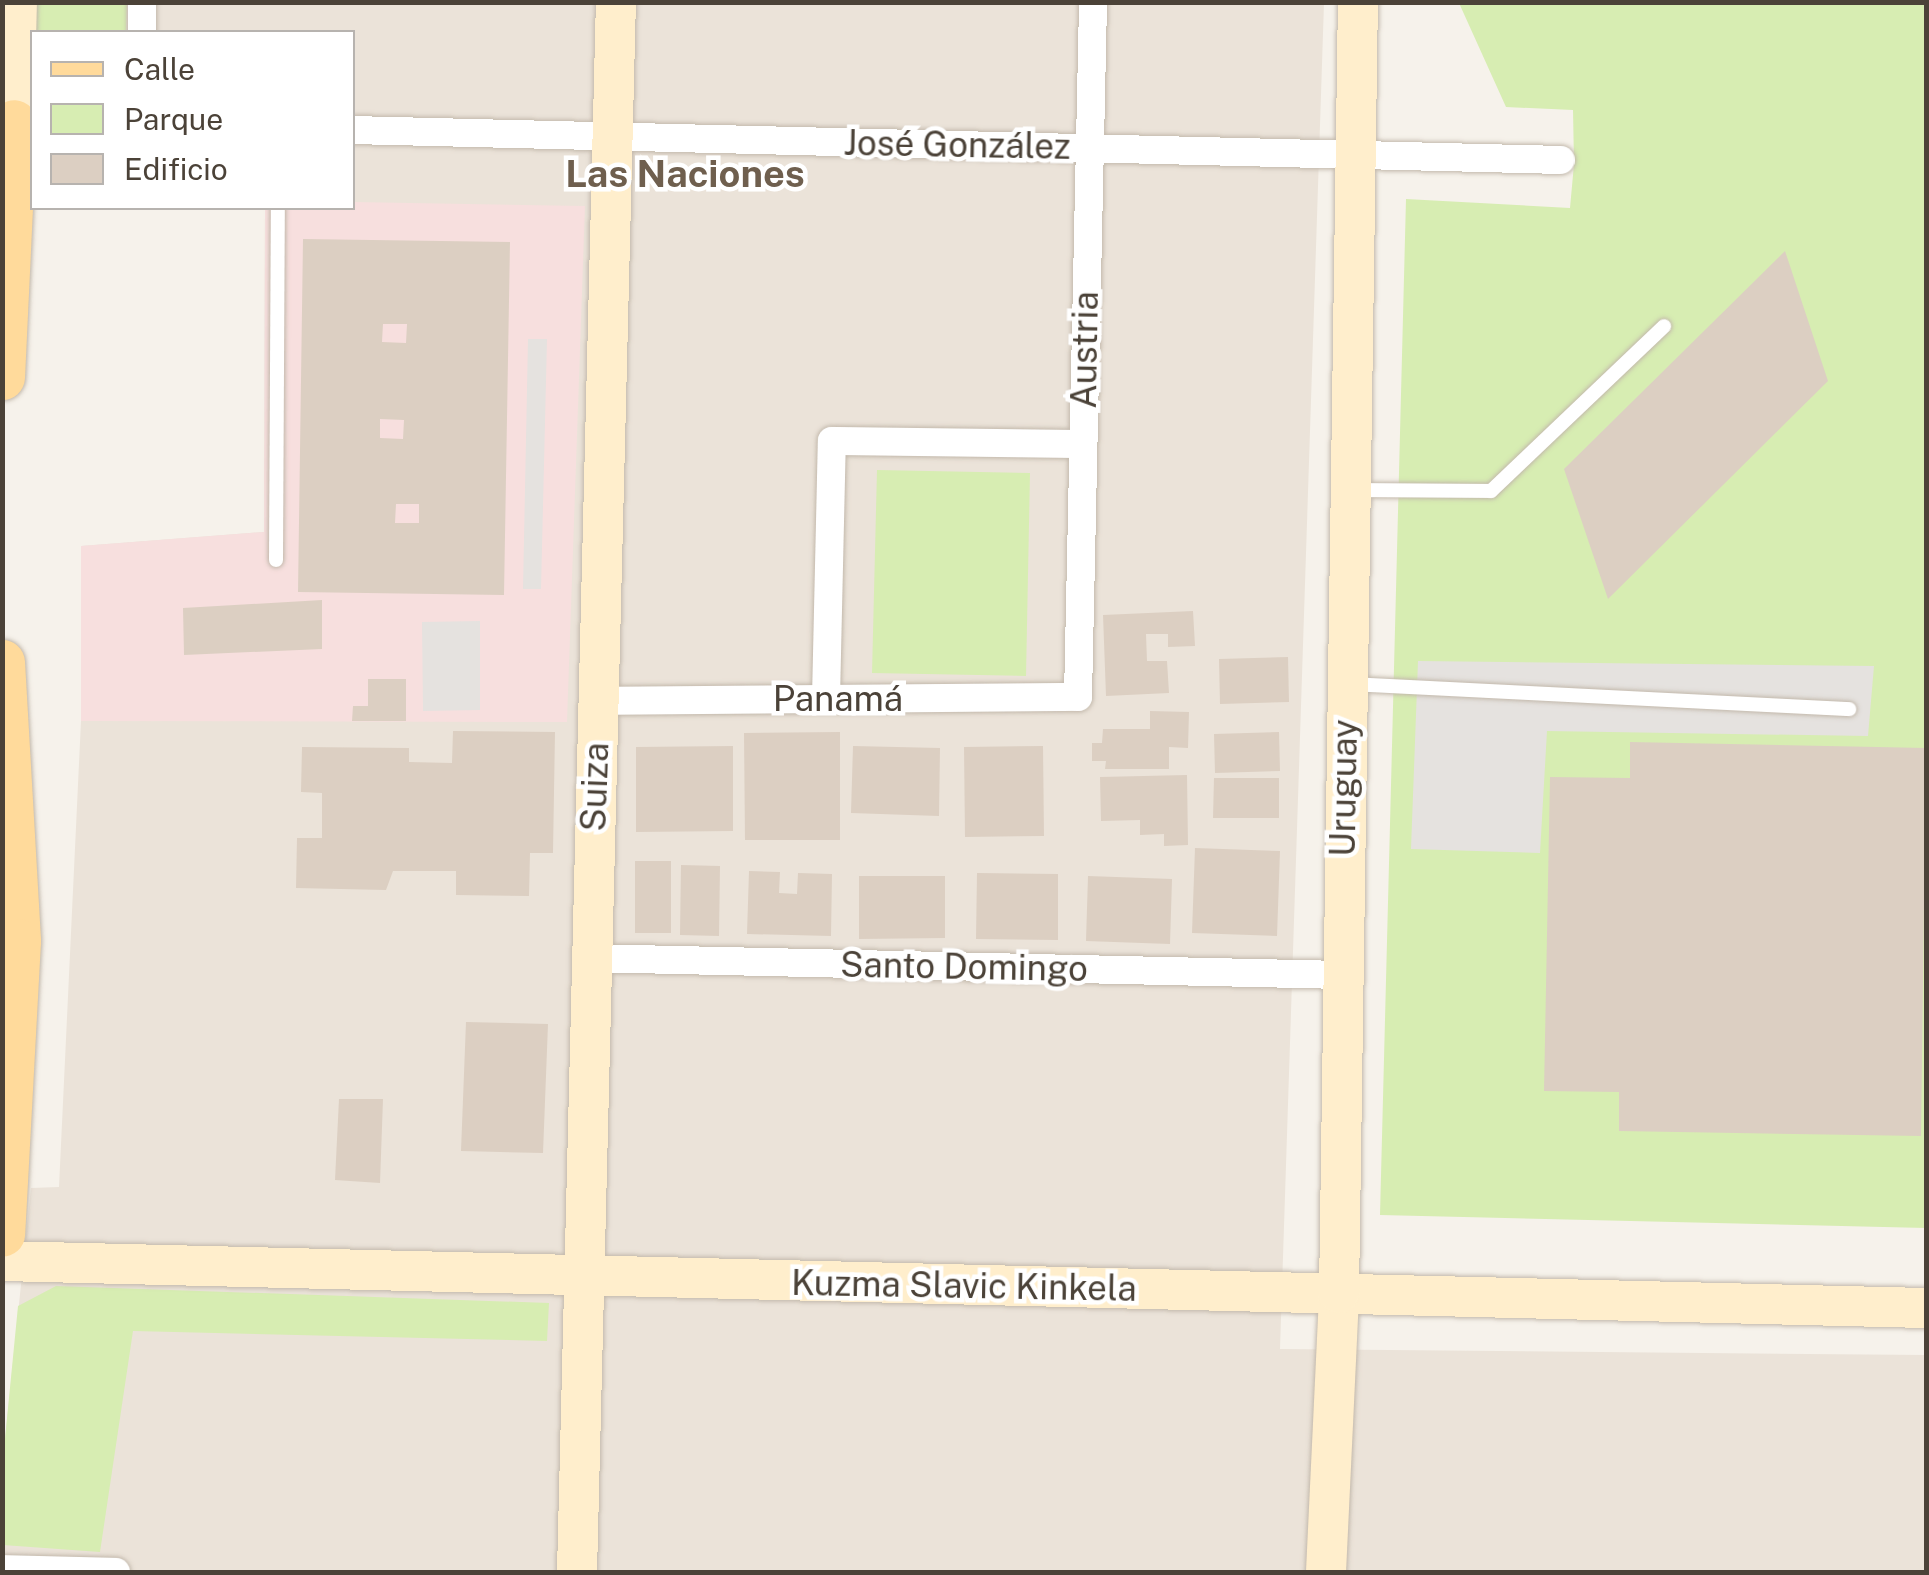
<!DOCTYPE html>
<meta charset="utf-8">
<style>
body{margin:0}
#map{position:relative;width:1929px;height:1575px;overflow:hidden;background:#f6f2eb;font-family:"Public Sans",sans-serif}
div>[style]{position:absolute}
[style*='--x']{left:calc(var(--x)*1px);top:calc(var(--y)*1px);width:calc(var(--w)*1px);rotate:calc(var(--a)*1deg)}
.residential>*{inset:0;background:#ebe3d9}
.medical>*{inset:0;background:#f7dfde}
.green>*{inset:0;background:#d7edb2}
.parking>*{inset:0;background:#e5e2df}
.building>*{inset:0;background:#dccfc2}
.roads{filter:drop-shadow(0 0 2px #c3b9ac) drop-shadow(0 0 2px #c3b9ac)}
.lane>*{height:14px;margin:-7px;padding:0 7px;transform-origin:7px;border-radius:7px;background:#fff}
.street>*{height:28px;margin:-14px;padding:0 14px;transform-origin:14px;border-radius:14px;background:#fff}
.secondary>*{height:40px;margin:-20px;padding:0 20px;transform-origin:20px;border-radius:20px;background:#fec}
.primary>*{height:45px;margin:-22.5px;padding:0 22.5px;transform-origin:22.5px;border-radius:22.5px;background:#ffda9b}
span{translate:-50% -50%;white-space:nowrap;text-align:center;line-height:1.15;-webkit-text-stroke:9px #fff;paint-order:stroke}
.street-label{font-size:35px;color:#4b4238}
.neighbourhood-label{font-size:38px;color:#6f5f4e;font-weight:700}
.frame{position:absolute;inset:0;border:5px solid #4b4238;pointer-events:none}
.legend{position:absolute;left:30px;top:30px;width:325px;height:180px;box-sizing:border-box;background:#fff;border:2px solid #b7b3af;margin:0;padding:12px 18px;list-style:none;font-size:30px;color:#4b4238}
.legend li{display:flex;align-items:center;gap:20px;height:50px}
.legend b{width:50px;border:2px solid #b7b3af}
</style>
<div id="map">
<div class="residential">
<div style="clip-path:polygon(31px 3px,1324px 3px,1280px 1349px,1926px 1355px,1926px 1572px,3px 1572px,3px 1459px,31px 1188px,59px 1187px,81px 721px,81px 546px,264px 532px,265px 208px,352px 208px,352px 32px,32px 32px)"></div>
</div>
<div class="medical">
<div style="clip-path:polygon(353px 202px,585px 206px,567px 722px,81px 721px,81px 546px,264px 532px,265px 208px,352px 208px)"></div>
</div>
<div class="green">
<div style="clip-path:polygon(31px 3px,127px 3px,126px 32px,32px 32px)"></div>
<div style="clip-path:polygon(1459px 3px,1926px 3px,1926px 1228px,1380px 1215px,1406px 199px,1570px 208px,1574px 164px,1573px 110px,1506px 107px)"></div>
<div style="clip-path:polygon(877px 470px,1030px 473px,1026px 676px,872px 673px)"></div>
<div style="clip-path:polygon(56px 1286px,549px 1303px,547px 1341px,133px 1331px,100px 1552px,3px 1545px,3px 1459px,18px 1306px)"></div>
</div>
<div class="parking">
<div style="clip-path:polygon(528px 339px,547px 339px,541px 589px,523px 589px)"></div>
<div style="clip-path:polygon(480px 621px,480px 710px,423px 711px,422px 622px)"></div>
<div style="clip-path:polygon(1418px 661px,1874px 666px,1868px 736px,1547px 731px,1540px 853px,1411px 849px)"></div>
</div>
<div class="building">
<div style="clip-path:polygon(evenodd,303px 239px,510px 242px,504px 595px,298px 592px,303px 239px,383px 324px,407px 324px,406px 343px,382px 342px,383px 324px,303px 239px,380px 419px,404px 420px,403px 439px,380px 438px,380px 419px,303px 239px,396px 504px,419px 504px,419px 523px,395px 523px,396px 504px)"></div>
<div style="clip-path:polygon(1785px 251px,1828px 381px,1608px 599px,1564px 469px)"></div>
<div style="clip-path:polygon(322px 600px,322px 649px,184px 655px,183px 608px)"></div>
<div style="clip-path:polygon(1193px 611px,1195px 646px,1168px 647px,1168px 634px,1146px 634px,1147px 661px,1167px 661px,1169px 693px,1106px 696px,1103px 615px)"></div>
<div style="clip-path:polygon(1288px 657px,1289px 702px,1220px 704px,1219px 659px)"></div>
<div style="clip-path:polygon(368px 679px,406px 679px,406px 721px,352px 721px,353px 706px,368px 706px)"></div>
<div style="clip-path:polygon(1150px 711px,1189px 712px,1188px 748px,1169px 747px,1169px 769px,1105px 769px,1106px 761px,1092px 761px,1092px 743px,1102px 743px,1103px 729px,1150px 729px)"></div>
<div style="clip-path:polygon(453px 731px,555px 732px,553px 853px,530px 853px,529px 896px,456px 895px,456px 871px,393px 871px,386px 890px,296px 888px,297px 838px,322px 838px,322px 793px,301px 792px,302px 747px,409px 748px,409px 762px,452px 763px)"></div>
<div style="clip-path:polygon(840px 732px,840px 840px,745px 840px,744px 733px)"></div>
<div style="clip-path:polygon(1279px 732px,1280px 771px,1215px 773px,1214px 734px)"></div>
<div style="clip-path:polygon(1630px 742px,1926px 748px,1921px 1136px,1619px 1131px,1619px 1092px,1544px 1091px,1550px 777px,1630px 778px)"></div>
<div style="clip-path:polygon(733px 746px,733px 831px,636px 832px,636px 747px)"></div>
<div style="clip-path:polygon(853px 746px,940px 748px,939px 816px,851px 813px)"></div>
<div style="clip-path:polygon(1043px 746px,1044px 836px,965px 837px,964px 747px)"></div>
<div style="clip-path:polygon(1187px 775px,1188px 845px,1164px 846px,1164px 834px,1140px 835px,1140px 820px,1101px 821px,1100px 777px)"></div>
<div style="clip-path:polygon(1214px 778px,1279px 778px,1279px 818px,1213px 818px)"></div>
<div style="clip-path:polygon(1195px 848px,1280px 851px,1277px 936px,1192px 933px)"></div>
<div style="clip-path:polygon(635px 861px,671px 861px,671px 933px,635px 933px)"></div>
<div style="clip-path:polygon(681px 865px,720px 866px,719px 936px,680px 935px)"></div>
<div style="clip-path:polygon(749px 871px,780px 872px,779px 893px,797px 894px,798px 873px,832px 874px,831px 936px,747px 934px)"></div>
<div style="clip-path:polygon(977px 873px,1058px 874px,1058px 940px,976px 939px)"></div>
<div style="clip-path:polygon(859px 876px,945px 876px,945px 938px,859px 939px)"></div>
<div style="clip-path:polygon(1088px 876px,1172px 879px,1170px 944px,1086px 941px)"></div>
<div style="clip-path:polygon(466px 1022px,548px 1024px,543px 1153px,461px 1151px)"></div>
<div style="clip-path:polygon(339px 1099px,383px 1099px,380px 1183px,335px 1180px)"></div>
</div>
<div class="roads">
<div class="lane">
<div style="--x:1356;--y:490;--w:135;--a:0.4"></div>
<div style="--x:1491;--y:491;--w:239;--a:-43.6"></div>
<div style="--x:276;--y:560;--w:352;--a:-89.7"></div>
<div style="--x:1352;--y:684;--w:498;--a:2.9"></div>
</div>
<div class="street">
<div style="--x:142;--y:32;--w:30;--a:-90"></div>
<div style="--x:352;--y:130;--w:1209;--a:1.42"></div>
<div style="--x:826;--y:698;--w:257;--a:-88.7"></div>
<div style="--x:832;--y:441;--w:251;--a:0.7"></div>
<div style="--x:598;--y:701;--w:480;--a:-0.5"></div>
<div style="--x:1078;--y:697;--w:695;--a:-88.76"></div>
<div style="--x:588;--y:958;--w:753;--a:1.29"></div>
<div style="--x:2;--y:1569;--w:114;--a:1.5"></div>
</div>
<div class="secondary">
<div style="--x:14;--y:122;--w:120;--a:-88.6"></div>
<div style="--x:2;--y:1261;--w:1925;--a:1.4"></div>
<div style="--x:577;--y:1572;--w:1570;--a:-88.58"></div>
<div style="--x:1326;--y:1572;--w:279;--a:-87.3"></div>
<div style="--x:1339;--y:1293;--w:1291;--a:-89.16"></div>
</div>
<div class="primary">
<div style="--x:2;--y:377;--w:255;--a:-87.3"></div>
<div style="--x:2;--y:662;--w:279;--a:86.7"></div>
<div style="--x:18;--y:941;--w:293;--a:93.1"></div>
</div>
</div>
<div class="street-label">
<span style="left:957px;top:145px;rotate:1deg">José González</span>
<span style="left:1085px;top:350px;rotate:-89deg">Austria</span>
<span style="left:838px;top:699px">Panamá</span>
<span style="left:595px;top:787px;rotate:-88deg">Suiza</span>
<span style="left:1344px;top:788px;rotate:-89deg">Uruguay</span>
<span style="left:964px;top:967px;rotate:1deg">Santo Domingo</span>
<span style="left:964px;top:1286px;rotate:1deg">Kuzma Slavic Kinkela</span>
</div>
<div class="neighbourhood-label">
<span style="left:685px;top:174px">Las Naciones</span>
</div>
<div class="frame"></div>
<ul class="legend">
<li><b style="height:12px;background:#ffda9b"></b>Calle</li>
<li><b style="height:28px;background:#d7edb2"></b>Parque</li>
<li><b style="height:28px;background:#dccfc2"></b>Edificio</li>
</ul>
</div>
